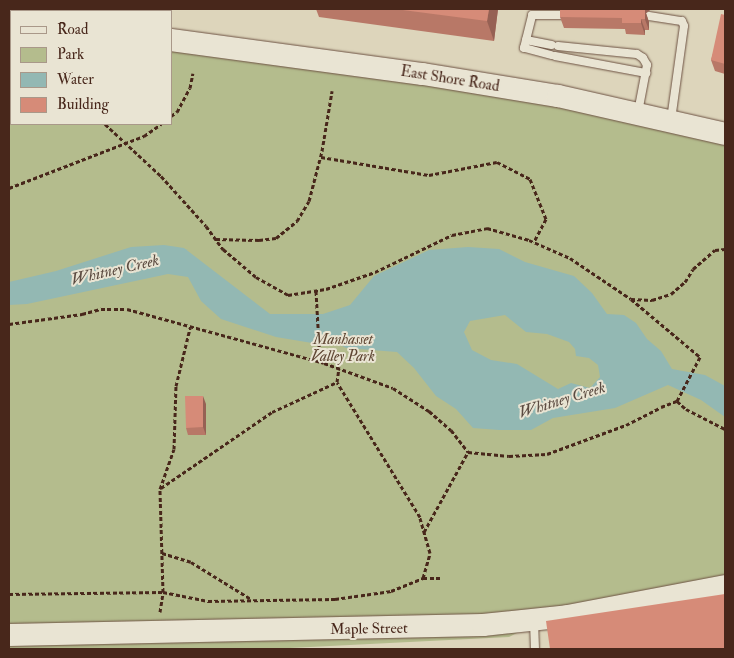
<!DOCTYPE html>
<style>
body{margin:0}
#map{position:relative;width:734px;height:658px;overflow:hidden;background:#ddd5bb;font-family:"IM FELL Double Pica",serif}
div>[style]{position:absolute}
[style*='--x']{left:calc(var(--x)*1px);top:calc(var(--y)*1px);width:calc(var(--w)*1px);rotate:calc(var(--a)*1deg)}
.green>*{inset:0;background:#b4bc8d}
.water>*{inset:0;background:#93b8b3}
.path>*{height:3px;margin-top:-1.5px;transform-origin:0;background:repeating-linear-gradient(90deg,#48271b 0 4px,transparent 0 6.5px)}
.roads{filter:drop-shadow(0 0 1px #6d5243) drop-shadow(0 0 1px #6d5243)}
.lane>*{height:8px;margin:-4px;padding:0 4px;transform-origin:4px;border-radius:4px;background:#e9e4d3}
.secondary>*{height:22px;margin:-11px;padding:0 11px;transform-origin:11px;border-radius:11px;background:#e9e4d3}
.wall>*{inset:0;background:#b87867}
.shaded-wall>*{inset:0;background:#966154}
.building>*{inset:0;background:#d68b78}
span{translate:-50% -50%;white-space:nowrap;text-align:center;line-height:1.15;-webkit-text-stroke:4px #e9e4d3;paint-order:stroke}
.street-label{font-size:15px;color:#48271b}
.park-label{font-size:15px;color:#5e4532;font-style:italic}
.water-label{font-size:16px;color:#5b4b41;font-style:italic}
.frame{position:absolute;inset:0;border:10px solid #48271b;pointer-events:none}
.legend{position:absolute;left:10px;top:10px;width:162px;height:115px;box-sizing:border-box;background:#e9e4d3;border:1px solid #a99889;margin:0;padding:6px 9px;list-style:none;font-size:15px;color:#48271b}
.legend li{display:flex;align-items:center;gap:10px;height:25px}
.legend b{width:25px;border:1px solid #a99889}
</style>
<div id="map">
<div class="green">
<div style="clip-path:polygon(9px 18px,11px 19px,11px 124px,171px 124px,171px 40px,725px 133px,725px 586px,519px 632px,509px 637px,270px 649px,9px 649px)"></div>
</div>
<div class="water">
<div style="clip-path:polygon(evenodd,164px 245px,184px 248px,270px 314px,323px 314px,350px 305px,374px 276px,429px 250px,468px 247px,499px 249px,525px 262px,574px 276px,592px 293px,607px 314px,624px 315px,636px 323px,647px 339px,661px 351px,672px 369px,705px 375px,725px 386px,725px 417px,701px 400px,668px 385px,615px 408px,553px 418px,531px 430px,499px 430px,473px 428px,456px 409px,436px 396px,414px 368px,397px 352px,346px 348px,340px 345px,336px 336px,312px 343px,276px 337px,221px 319px,201px 301px,188px 277px,168px 274px,27px 304px,9px 305px,9px 282px,56px 271px,131px 247px,164px 245px,505px 315px,526px 332px,547px 334px,569px 342px,575px 349px,576px 356px,589px 358px,598px 365px,600px 377px,590px 388px,571px 383px,558px 389px,517px 364px,491px 360px,472px 350px,464px 332px,470px 321px,505px 315px)"></div>
</div>
<div class="path">
<div style="--x:171;--y:116;--w:7;--a:-34"></div>
<div style="--x:177;--y:112;--w:27;--a:-62"></div>
<div style="--x:190;--y:88;--w:15;--a:-79"></div>
<div style="--x:105;--y:124;--w:76;--a:42.9"></div>
<div style="--x:161;--y:176;--w:67;--a:48"></div>
<div style="--x:206;--y:226;--w:29;--a:54"></div>
<div style="--x:223;--y:249;--w:43;--a:40.3"></div>
<div style="--x:256;--y:277;--w:37;--a:29"></div>
<div style="--x:288;--y:295;--w:38;--a:-9"></div>
<div style="--x:326;--y:289;--w:52;--a:-19.1"></div>
<div style="--x:375;--y:272;--w:85;--a:-25.7"></div>
<div style="--x:452;--y:235;--w:36;--a:-11"></div>
<div style="--x:487;--y:228;--w:44;--a:15.9"></div>
<div style="--x:529;--y:240;--w:45;--a:23.7"></div>
<div style="--x:570;--y:258;--w:73;--a:33.9"></div>
<div style="--x:631;--y:299;--w:90;--a:40"></div>
<div style="--x:700;--y:357;--w:50;--a:117.6"></div>
<div style="--x:321;--y:157;--w:109;--a:9.5"></div>
<div style="--x:429;--y:175;--w:69;--a:-10.8"></div>
<div style="--x:497;--y:162;--w:37;--a:27"></div>
<div style="--x:530;--y:179;--w:43;--a:68.2"></div>
<div style="--x:546;--y:219;--w:26;--a:118"></div>
<div style="--x:9;--y:188;--w:145;--a:-21.1"></div>
<div style="--x:144;--y:136;--w:21;--a:-35"></div>
<div style="--x:216;--y:239;--w:43;--a:1.3"></div>
<div style="--x:259;--y:240;--w:17;--a:-7"></div>
<div style="--x:276;--y:238;--w:27;--a:-39"></div>
<div style="--x:297;--y:221;--w:23;--a:-59"></div>
<div style="--x:309;--y:201;--w:52;--a:-75.4"></div>
<div style="--x:322;--y:151;--w:61;--a:-80.5"></div>
<div style="--x:316;--y:291;--w:71;--a:86.8"></div>
<div style="--x:631;--y:299;--w:21;--a:3"></div>
<div style="--x:652;--y:300;--w:20;--a:-18"></div>
<div style="--x:671;--y:294;--w:18;--a:-41"></div>
<div style="--x:685;--y:282;--w:15;--a:-58"></div>
<div style="--x:693;--y:269;--w:29;--a:-41"></div>
<div style="--x:715;--y:250;--w:10;--a:-6"></div>
<div style="--x:9;--y:324;--w:74;--a:-7.8"></div>
<div style="--x:82;--y:314;--w:20;--a:-15"></div>
<div style="--x:101;--y:309;--w:26;--a:0"></div>
<div style="--x:127;--y:309;--w:204;--a:15.3"></div>
<div style="--x:324;--y:363;--w:73;--a:19.9"></div>
<div style="--x:393;--y:388;--w:43;--a:32.6"></div>
<div style="--x:429;--y:411;--w:29;--a:41"></div>
<div style="--x:451;--y:430;--w:28;--a:52"></div>
<div style="--x:468;--y:452;--w:41;--a:5.6"></div>
<div style="--x:509;--y:456;--w:38;--a:-3"></div>
<div style="--x:547;--y:454;--w:84;--a:-20.2"></div>
<div style="--x:626;--y:425;--w:39;--a:-27"></div>
<div style="--x:661;--y:407;--w:17;--a:-21"></div>
<div style="--x:677;--y:401;--w:12;--a:42"></div>
<div style="--x:686;--y:409;--w:44;--a:27.1"></div>
<div style="--x:161;--y:488;--w:135;--a:-34.4"></div>
<div style="--x:272;--y:412;--w:72;--a:-24.8"></div>
<div style="--x:424;--y:532;--w:91;--a:-61.2"></div>
<div style="--x:162;--y:553;--w:30;--a:17"></div>
<div style="--x:191;--y:562;--w:70;--a:31.7"></div>
<div style="--x:423;--y:578;--w:18;--a:0"></div>
<div style="--x:9;--y:594;--w:154;--a:-0.7"></div>
<div style="--x:163;--y:592;--w:46;--a:11.3"></div>
<div style="--x:208;--y:601;--w:127;--a:-0.9"></div>
<div style="--x:335;--y:599;--w:57;--a:-8.1"></div>
<div style="--x:391;--y:591;--w:35;--a:-22"></div>
<div style="--x:423;--y:578;--w:26;--a:-74"></div>
<div style="--x:430;--y:553;--w:37;--a:-106"></div>
<div style="--x:420;--y:517;--w:158;--a:-121.6"></div>
<div style="--x:337;--y:382;--w:14;--a:-82"></div>
<div style="--x:160;--y:612;--w:20;--a:-81"></div>
<div style="--x:163;--y:592;--w:103;--a:-91.7"></div>
<div style="--x:160;--y:489;--w:42;--a:-70.7"></div>
<div style="--x:174;--y:449;--w:63;--a:-88.2"></div>
<div style="--x:176;--y:386;--w:60;--a:-76.4"></div>
</div>
<div class="roads">
<div class="lane">
<div style="--x:649;--y:16;--w:33;--a:9"></div>
<div style="--x:682;--y:21;--w:5;--a:68"></div>
<div style="--x:684;--y:26;--w:95;--a:97.9"></div>
<div style="--x:526;--y:40;--w:26;--a:11"></div>
<div style="--x:558;--y:46;--w:79;--a:5.8"></div>
<div style="--x:637;--y:54;--w:7;--a:34"></div>
<div style="--x:643;--y:58;--w:8;--a:60"></div>
<div style="--x:647;--y:65;--w:48;--a:100.8"></div>
<div style="--x:551;--y:55;--w:28;--a:-165"></div>
<div style="--x:524;--y:48;--w:34;--a:-76"></div>
<div style="--x:532;--y:15;--w:32;--a:0"></div>
<div style="--x:555;--y:56;--w:93;--a:10.6"></div>
<div style="--x:534;--y:621;--w:28;--a:88"></div>
</div>
<div class="secondary">
<div style="--x:9;--y:18;--w:2;--a:27"></div>
<div style="--x:171;--y:40;--w:254;--a:7.7"></div>
<div style="--x:423;--y:74;--w:137;--a:9.3"></div>
<div style="--x:558;--y:96;--w:171;--a:12.8"></div>
<div style="--x:9;--y:635;--w:474;--a:-1.2"></div>
<div style="--x:483;--y:625;--w:85;--a:-6"></div>
<div style="--x:568;--y:616;--w:160;--a:-10.8"></div>
</div>
</div>
<div class="wall">
<div style="clip-path:polygon(316px 9px,498px 9px,494px 41px,319px 17px)"></div>
<div style="clip-path:polygon(561px 9px,650px 9px,650px 10px,646px 13px,649px 22px,649px 30px,645px 30px,645px 35px,626px 34px,625px 29px,564px 28px,560px 17px)"></div>
<div style="clip-path:polygon(725px 15px,725px 74px,715px 71px,711px 60px)"></div>
<div style="clip-path:polygon(206px 404px,206px 435px,188px 435px,186px 428px)"></div>
</div>
<div class="shaded-wall">
<div style="clip-path:polygon(489px 9px,498px 9px,494px 41px,487px 21px)"></div>
<div style="clip-path:polygon(641px 9px,650px 9px,650px 10px,646px 13px,649px 22px,649px 30px)"></div>
<div style="clip-path:polygon(641px 19px,645px 30px,645px 35px,641px 23px)"></div>
<div style="clip-path:polygon(203px 396px,206px 404px,206px 435px,203px 427px)"></div>
</div>
<div class="building">
<div style="clip-path:polygon(395px 9px,489px 9px,487px 21px)"></div>
<div style="clip-path:polygon(560px 9px,641px 9px,645px 10px,645px 19px,641px 19px,641px 23px,622px 23px,622px 18px,560px 17px)"></div>
<div style="clip-path:polygon(721px 14px,725px 15px,725px 64px,711px 60px)"></div>
<div style="clip-path:polygon(185px 396px,203px 396px,203px 427px,186px 428px)"></div>
<div style="clip-path:polygon(725px 594px,725px 649px,550px 649px,546px 621px)"></div>
</div>
<div class="street-label">
<span style="left:450px;top:79px;rotate:9deg">East Shore Road</span>
<span style="left:369px;top:629px;rotate:-1deg">Maple Street</span>
</div>
<div class="park-label">
<span style="left:343px;top:348px">Manhasset<br>Valley Park</span>
</div>
<div class="water-label">
<span style="left:115px;top:270px;rotate:-13deg">Whitney Creek</span>
<span style="left:562px;top:400px;rotate:-17deg">Whitney Creek</span>
</div>
<div class="frame"></div>
<ul class="legend">
<li><b style="height:6px;background:#e9e4d3"></b>Road</li>
<li><b style="height:14px;background:#b4bc8d"></b>Park</li>
<li><b style="height:14px;background:#93b8b3"></b>Water</li>
<li><b style="height:14px;background:#d68b78"></b>Building</li>
</ul>
</div>
